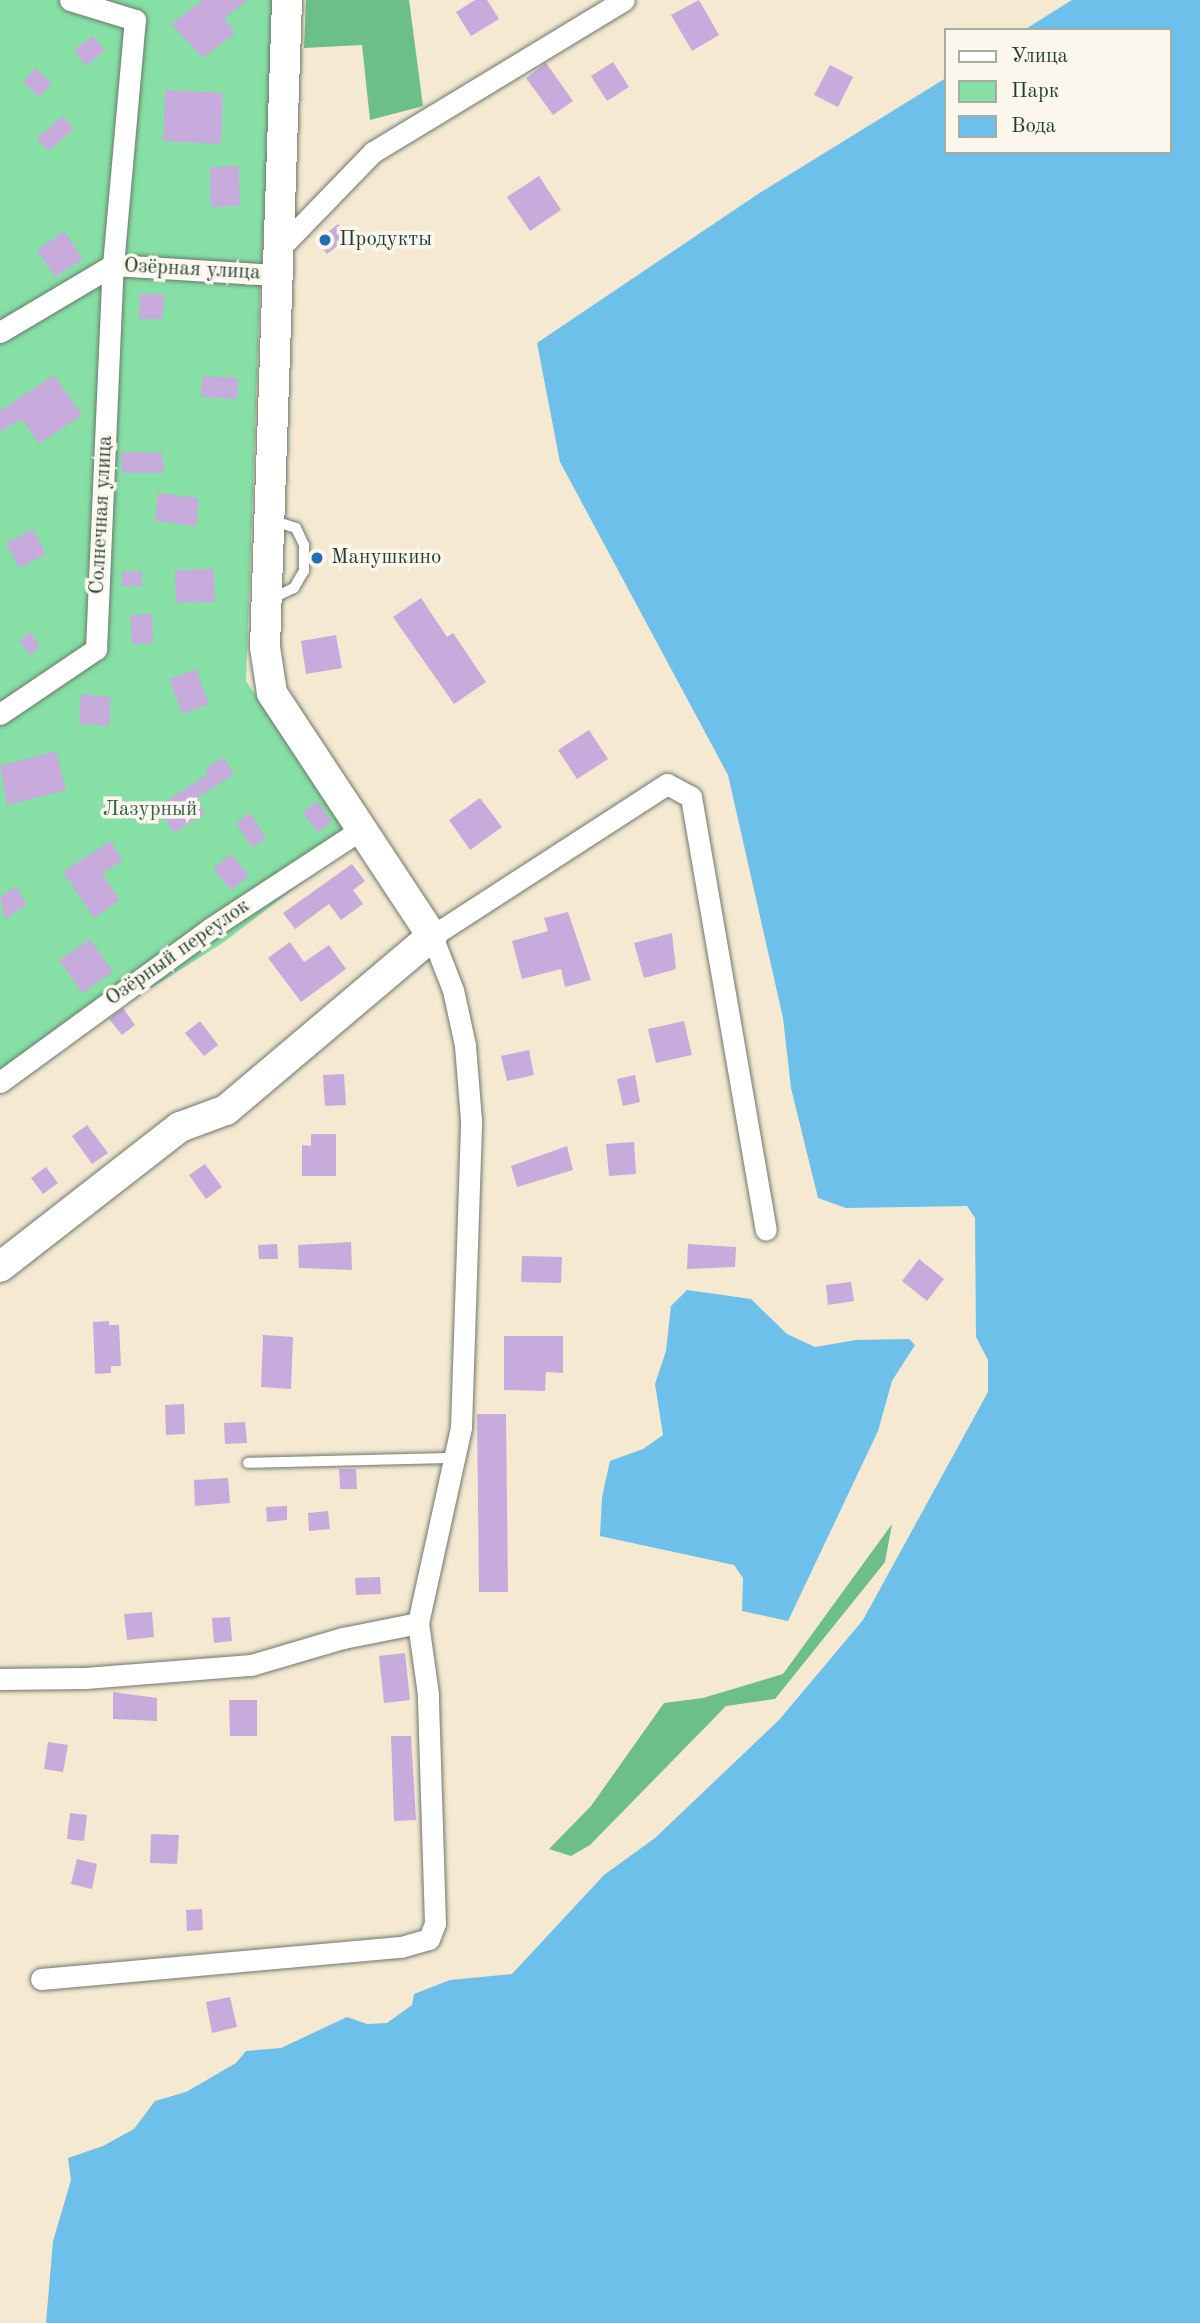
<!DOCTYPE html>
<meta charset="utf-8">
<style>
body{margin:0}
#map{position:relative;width:1200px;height:2323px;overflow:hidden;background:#f5e9d2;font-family:"Old Standard TT",serif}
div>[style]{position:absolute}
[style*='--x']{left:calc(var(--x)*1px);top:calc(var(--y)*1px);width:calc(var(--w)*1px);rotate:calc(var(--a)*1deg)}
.green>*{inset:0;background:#86e0a5}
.forest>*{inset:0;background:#6cbe8a}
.water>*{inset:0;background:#6dc0e9}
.building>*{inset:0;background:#c7abdc}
.roads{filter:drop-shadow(0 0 2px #6a796b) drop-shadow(0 0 2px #6a796b)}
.lane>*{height:10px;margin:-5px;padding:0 5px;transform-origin:5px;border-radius:5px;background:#fff}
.street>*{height:21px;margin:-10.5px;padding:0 10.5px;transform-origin:10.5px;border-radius:10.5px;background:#fff}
.secondary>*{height:30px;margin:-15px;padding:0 15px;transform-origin:15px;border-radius:15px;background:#fff}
.dots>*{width:19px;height:19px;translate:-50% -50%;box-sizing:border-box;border:4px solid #fbf7ec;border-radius:50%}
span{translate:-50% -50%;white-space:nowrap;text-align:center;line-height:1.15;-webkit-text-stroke:7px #fbf7ec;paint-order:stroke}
.poi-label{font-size:21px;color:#1f3d34}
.left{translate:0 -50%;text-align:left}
.street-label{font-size:21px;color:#1f3d34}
.park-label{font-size:21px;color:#345e4b}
.legend{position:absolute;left:944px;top:28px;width:228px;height:126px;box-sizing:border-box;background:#fbf7ec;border:2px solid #a3ada2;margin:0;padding:9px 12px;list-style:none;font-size:21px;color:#1f3d34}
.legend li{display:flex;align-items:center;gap:14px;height:35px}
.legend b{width:35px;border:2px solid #a3ada2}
</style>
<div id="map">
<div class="green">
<div style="clip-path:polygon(0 0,278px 0,260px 290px,246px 681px,356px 841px,224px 942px,0 1084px)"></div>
</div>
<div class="forest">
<div style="clip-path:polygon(306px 0,409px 0,423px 106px,370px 120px,362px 45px,304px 48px)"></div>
<div style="clip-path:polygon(892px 1524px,885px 1562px,775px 1699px,726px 1706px,590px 1845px,571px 1856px,549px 1849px,591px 1806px,664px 1703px,703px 1698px,783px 1674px)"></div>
</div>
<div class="water">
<div style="clip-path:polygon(1072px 0,1200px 0,1200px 2323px,46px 2323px,53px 2241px,71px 2180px,68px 2158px,103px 2146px,134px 2129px,155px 2101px,186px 2092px,236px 2063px,246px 2051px,281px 2048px,347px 2017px,367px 2024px,387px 2023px,412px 2005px,414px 1994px,450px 1980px,512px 1974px,604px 1875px,655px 1838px,779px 1720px,863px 1620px,988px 1392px,988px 1360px,976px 1337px,975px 1218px,967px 1206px,846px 1208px,818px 1198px,791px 1088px,783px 1018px,728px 775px,560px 462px,537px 343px,761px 192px,946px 78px,946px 152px,1170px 152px,1170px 30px,1024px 30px)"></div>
<div style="clip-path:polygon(687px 1290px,751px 1299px,787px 1334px,815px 1347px,856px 1340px,909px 1339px,915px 1345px,892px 1381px,878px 1431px,788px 1621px,742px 1611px,743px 1578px,734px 1565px,600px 1536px,602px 1497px,610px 1461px,643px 1449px,663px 1435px,655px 1384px,666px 1351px,671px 1306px)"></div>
</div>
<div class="building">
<div style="clip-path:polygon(203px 0,248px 0,224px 18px,235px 33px,203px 58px,171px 24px)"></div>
<div style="clip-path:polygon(475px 0,487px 0,499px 19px,471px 36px,456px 12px)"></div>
<div style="clip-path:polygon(699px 0,719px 35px,692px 51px,671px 15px)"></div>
<div style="clip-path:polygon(93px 36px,105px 50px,86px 66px,74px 50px)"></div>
<div style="clip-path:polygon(613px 62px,629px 87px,607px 101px,591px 76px)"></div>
<div style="clip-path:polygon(546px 63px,573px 101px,553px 115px,526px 78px)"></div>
<div style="clip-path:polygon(830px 65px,853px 77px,838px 107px,814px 95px)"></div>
<div style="clip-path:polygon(35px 68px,52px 83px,39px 97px,23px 82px)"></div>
<div style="clip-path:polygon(165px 90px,223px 93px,221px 144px,163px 141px)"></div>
<div style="clip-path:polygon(63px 116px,74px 129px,48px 151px,37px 138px)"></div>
<div style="clip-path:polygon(239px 166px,240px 206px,211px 207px,210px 167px)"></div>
<div style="clip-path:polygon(539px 176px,561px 210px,530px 231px,507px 197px)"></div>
<div style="clip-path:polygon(338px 224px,349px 237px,327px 254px,317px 241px)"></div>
<div style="clip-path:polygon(64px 231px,83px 259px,55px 277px,37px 250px)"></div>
<div style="clip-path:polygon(140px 294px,164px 294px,163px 319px,139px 319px)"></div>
<div style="clip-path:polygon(54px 375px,82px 415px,39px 444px,22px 419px,0 432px,0 411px)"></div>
<div style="clip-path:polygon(202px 376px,238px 378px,237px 399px,201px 397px)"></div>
<div style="clip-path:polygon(121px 452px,162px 453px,164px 473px,122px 473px)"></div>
<div style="clip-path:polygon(158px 493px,199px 498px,196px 526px,155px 521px)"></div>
<div style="clip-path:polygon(33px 529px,46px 554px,19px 568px,6px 543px)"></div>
<div style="clip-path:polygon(214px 569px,215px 602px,176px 603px,175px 570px)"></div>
<div style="clip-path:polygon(142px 571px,142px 586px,122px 586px,122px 572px)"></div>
<div style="clip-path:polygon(421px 598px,447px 637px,453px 633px,486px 682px,454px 704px,393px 617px)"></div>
<div style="clip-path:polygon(152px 614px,153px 643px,132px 644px,130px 615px)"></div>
<div style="clip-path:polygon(30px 632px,40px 646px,30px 655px,19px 641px)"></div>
<div style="clip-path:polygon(336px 635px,342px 668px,306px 674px,301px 641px)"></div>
<div style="clip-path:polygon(196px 669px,209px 704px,182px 714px,169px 679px)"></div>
<div style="clip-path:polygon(81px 694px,111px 697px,109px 726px,79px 724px)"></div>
<div style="clip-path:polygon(589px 730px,608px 759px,577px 779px,558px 750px)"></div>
<div style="clip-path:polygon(56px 751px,66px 790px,7px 805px,0 766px)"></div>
<div style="clip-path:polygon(223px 757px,234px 774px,196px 799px,205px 813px,174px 833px,157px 807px,208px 774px,205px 769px)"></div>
<div style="clip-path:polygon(480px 798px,502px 827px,470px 850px,449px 820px)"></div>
<div style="clip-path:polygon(317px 801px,332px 822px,317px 832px,303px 812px)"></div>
<div style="clip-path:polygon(250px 813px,266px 838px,252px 847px,236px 823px)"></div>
<div style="clip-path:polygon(110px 841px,123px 860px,102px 874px,120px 900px,94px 918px,63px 872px)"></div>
<div style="clip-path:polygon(231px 854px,249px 876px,231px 890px,213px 869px)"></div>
<div style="clip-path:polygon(352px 864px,365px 881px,353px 890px,363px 904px,341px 920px,329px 904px,295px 929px,283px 913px)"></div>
<div style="clip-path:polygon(16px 886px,27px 905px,5px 919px,0 897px)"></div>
<div style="clip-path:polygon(568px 912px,591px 980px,565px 987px,561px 969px,522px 979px,512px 941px,548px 931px,544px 918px)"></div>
<div style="clip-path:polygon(672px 933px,676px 969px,644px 978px,634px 943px)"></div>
<div style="clip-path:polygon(90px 939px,113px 972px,82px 993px,59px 960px)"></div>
<div style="clip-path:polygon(290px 942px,304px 962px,329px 945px,346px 969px,301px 1002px,268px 958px)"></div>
<div style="clip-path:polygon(123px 1008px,135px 1025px,122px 1035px,109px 1019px)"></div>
<div style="clip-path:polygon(200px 1021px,218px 1045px,204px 1056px,185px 1033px)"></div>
<div style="clip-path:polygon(684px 1021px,692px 1055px,656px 1063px,648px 1029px)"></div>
<div style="clip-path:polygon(529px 1050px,534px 1075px,507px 1081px,501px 1056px)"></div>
<div style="clip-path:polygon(344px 1074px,346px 1105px,325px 1106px,323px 1075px)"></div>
<div style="clip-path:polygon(635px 1075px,640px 1102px,623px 1106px,617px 1079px)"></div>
<div style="clip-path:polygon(87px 1125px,108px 1153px,92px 1164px,72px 1136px)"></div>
<div style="clip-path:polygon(311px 1134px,336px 1134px,336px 1176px,302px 1176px,302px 1145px,311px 1146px)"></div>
<div style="clip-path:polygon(634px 1142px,636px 1174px,609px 1176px,606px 1144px)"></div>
<div style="clip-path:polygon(567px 1146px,573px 1170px,517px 1187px,511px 1166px)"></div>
<div style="clip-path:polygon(205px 1164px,222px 1187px,206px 1199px,189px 1175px)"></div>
<div style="clip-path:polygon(46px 1167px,58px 1183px,43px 1194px,31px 1178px)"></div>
<div style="clip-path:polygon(351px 1242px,352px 1270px,299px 1268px,298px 1245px)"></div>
<div style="clip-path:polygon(277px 1244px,278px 1259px,259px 1259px,258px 1245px)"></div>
<div style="clip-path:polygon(688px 1244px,736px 1247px,735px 1267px,687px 1269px)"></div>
<div style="clip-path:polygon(522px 1256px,562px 1257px,561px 1283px,521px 1282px)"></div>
<div style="clip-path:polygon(919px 1259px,944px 1279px,927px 1301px,902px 1281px)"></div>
<div style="clip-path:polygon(851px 1282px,854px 1301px,828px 1305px,826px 1285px)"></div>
<div style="clip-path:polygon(109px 1321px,109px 1325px,119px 1325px,121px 1366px,111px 1366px,111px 1373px,95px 1374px,93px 1322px)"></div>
<div style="clip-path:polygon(263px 1335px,293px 1337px,291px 1389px,261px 1387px)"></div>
<div style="clip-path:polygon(504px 1336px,563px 1336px,563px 1373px,546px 1372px,545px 1391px,504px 1390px)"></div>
<div style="clip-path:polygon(184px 1404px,185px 1434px,166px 1435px,165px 1405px)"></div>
<div style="clip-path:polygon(477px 1414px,506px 1414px,508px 1592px,479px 1592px)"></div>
<div style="clip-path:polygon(245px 1422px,247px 1443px,225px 1444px,224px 1423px)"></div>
<div style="clip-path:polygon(339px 1469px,356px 1469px,357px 1489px,340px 1489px)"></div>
<div style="clip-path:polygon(228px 1478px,230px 1503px,195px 1506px,194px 1480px)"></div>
<div style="clip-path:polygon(287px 1506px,287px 1520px,267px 1522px,266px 1507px)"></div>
<div style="clip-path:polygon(328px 1511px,330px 1529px,309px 1531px,308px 1513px)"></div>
<div style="clip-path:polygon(380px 1577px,381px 1594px,356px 1595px,355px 1578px)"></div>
<div style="clip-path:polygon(152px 1612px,154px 1637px,127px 1640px,124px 1614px)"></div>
<div style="clip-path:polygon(230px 1617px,232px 1641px,214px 1643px,212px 1618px)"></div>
<div style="clip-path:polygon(405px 1653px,410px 1700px,384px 1703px,379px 1656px)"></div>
<div style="clip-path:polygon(113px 1692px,157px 1698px,157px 1721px,113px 1719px)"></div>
<div style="clip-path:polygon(229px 1700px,257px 1700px,257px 1736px,230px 1736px)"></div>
<div style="clip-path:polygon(391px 1736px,411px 1736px,416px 1820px,394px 1821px)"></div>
<div style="clip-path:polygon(48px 1742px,68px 1745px,63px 1772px,44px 1769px)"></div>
<div style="clip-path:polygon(70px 1813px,87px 1815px,84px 1841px,67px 1839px)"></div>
<div style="clip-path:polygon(151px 1834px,179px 1835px,177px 1864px,150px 1863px)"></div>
<div style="clip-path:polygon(77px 1859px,97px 1864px,92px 1889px,71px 1884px)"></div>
<div style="clip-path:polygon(202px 1909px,203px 1930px,187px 1931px,186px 1910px)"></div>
<div style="clip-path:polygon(230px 1997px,237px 2027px,212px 2033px,206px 2002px)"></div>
</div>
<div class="roads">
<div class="lane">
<div style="--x:269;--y:600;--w:28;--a:-26"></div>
<div style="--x:294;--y:588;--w:20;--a:-60"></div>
<div style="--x:304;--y:571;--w:26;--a:-90"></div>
<div style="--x:304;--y:545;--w:19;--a:-115"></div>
<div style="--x:296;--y:528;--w:25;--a:-162"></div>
<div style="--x:248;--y:1463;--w:206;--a:-1.4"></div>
</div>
<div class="street">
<div style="--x:279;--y:249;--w:135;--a:-45.9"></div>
<div style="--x:373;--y:152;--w:293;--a:-31.2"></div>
<div style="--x:0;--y:332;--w:131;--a:-30.7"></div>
<div style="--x:113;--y:265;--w:163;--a:3.5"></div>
<div style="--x:0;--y:714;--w:116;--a:-34.1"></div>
<div style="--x:96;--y:649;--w:384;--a:-87.5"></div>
<div style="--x:113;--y:265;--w:246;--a:-84.9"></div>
<div style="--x:135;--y:20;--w:68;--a:-162.9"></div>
<div style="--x:0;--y:1082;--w:261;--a:-36.1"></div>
<div style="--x:211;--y:928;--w:178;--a:-33.3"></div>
<div style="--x:0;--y:1679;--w:85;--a:-0.7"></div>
<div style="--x:85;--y:1678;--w:167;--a:-4.5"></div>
<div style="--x:251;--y:1665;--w:96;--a:-16.4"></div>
<div style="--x:343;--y:1638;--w:76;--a:-11.3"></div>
<div style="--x:41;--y:1979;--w:361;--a:-5.1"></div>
<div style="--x:401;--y:1947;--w:29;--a:-16"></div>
<div style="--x:429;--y:1939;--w:17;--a:-69"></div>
<div style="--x:435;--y:1923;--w:229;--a:-91.8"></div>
<div style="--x:428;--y:1694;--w:72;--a:-98"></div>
<div style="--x:418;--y:1623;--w:201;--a:-77.6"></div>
<div style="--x:461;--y:1427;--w:307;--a:-88.1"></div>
<div style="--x:471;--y:1120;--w:75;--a:-94.6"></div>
<div style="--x:465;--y:1045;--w:56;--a:-102.3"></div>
<div style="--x:453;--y:990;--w:58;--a:-111.3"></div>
<div style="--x:432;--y:936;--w:280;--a:-32.9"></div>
<div style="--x:667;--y:784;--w:27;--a:28"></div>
<div style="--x:691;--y:797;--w:439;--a:80.2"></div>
</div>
<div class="secondary">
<div style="--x:0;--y:1267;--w:228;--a:-37.9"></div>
<div style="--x:180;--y:1127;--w:49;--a:-20.3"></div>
<div style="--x:226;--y:1110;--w:270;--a:-40.2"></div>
<div style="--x:432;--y:936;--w:291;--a:-123.4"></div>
<div style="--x:272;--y:693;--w:47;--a:-98.7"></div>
<div style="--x:265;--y:647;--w:647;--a:-88.05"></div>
</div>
</div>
<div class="dots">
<div style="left:325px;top:240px;background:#1f6fb2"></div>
<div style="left:317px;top:558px;background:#1f6fb2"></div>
</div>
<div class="poi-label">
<span class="left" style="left:339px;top:240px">Продукты</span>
<span class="left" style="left:331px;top:558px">Манушкино</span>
</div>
<div class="street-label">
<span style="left:192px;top:270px;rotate:3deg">Озёрная улица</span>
<span style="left:102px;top:515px;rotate:-87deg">Солнечная улица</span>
<span style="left:178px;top:953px;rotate:-35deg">Озёрный переулок</span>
</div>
<div class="park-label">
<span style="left:150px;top:810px">Лазурный</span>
</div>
<ul class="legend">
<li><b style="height:9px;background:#fff"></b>Улица</li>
<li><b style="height:19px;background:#86e0a5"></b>Парк</li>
<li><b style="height:19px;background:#6dc0e9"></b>Вода</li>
</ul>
</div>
